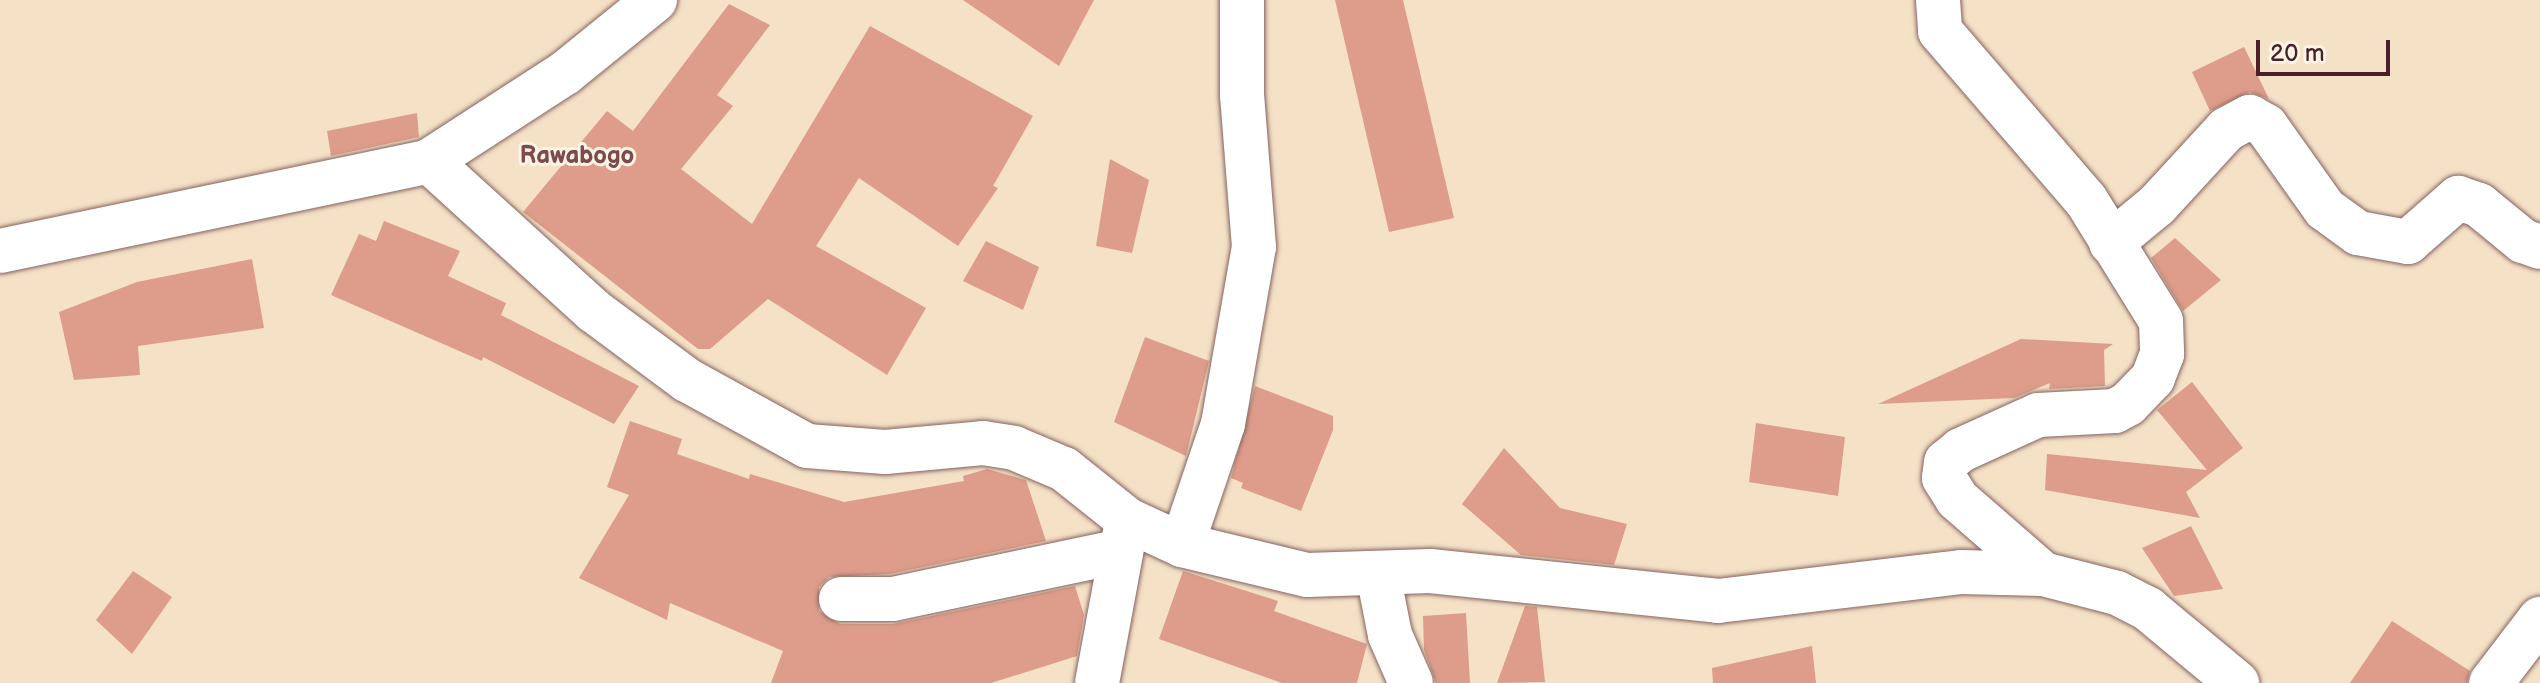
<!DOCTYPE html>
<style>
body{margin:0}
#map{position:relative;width:2540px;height:683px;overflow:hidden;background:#f4e1c6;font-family:"Balsamiq Sans",sans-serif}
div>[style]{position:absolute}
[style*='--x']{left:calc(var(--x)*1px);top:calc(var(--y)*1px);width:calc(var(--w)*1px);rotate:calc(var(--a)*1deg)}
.building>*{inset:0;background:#dd9d8a}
.roads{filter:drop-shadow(0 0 2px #866361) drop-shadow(0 0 2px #866361)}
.minor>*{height:44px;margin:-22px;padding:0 22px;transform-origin:22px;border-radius:22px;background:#fff}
span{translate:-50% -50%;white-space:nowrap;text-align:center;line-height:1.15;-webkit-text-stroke:6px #fcf5e5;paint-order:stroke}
.quarter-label{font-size:24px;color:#7d4b4c;font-weight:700}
.scale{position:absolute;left:2256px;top:40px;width:134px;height:36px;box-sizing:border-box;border:4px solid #4a1f2b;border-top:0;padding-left:10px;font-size:24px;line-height:28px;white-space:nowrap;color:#4a1f2b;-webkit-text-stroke:6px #fcf5e5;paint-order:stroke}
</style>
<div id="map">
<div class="building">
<div style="clip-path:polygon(963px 0,1094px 0,1059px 66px)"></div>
<div style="clip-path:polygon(1335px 0,1403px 0,1454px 218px,1389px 232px)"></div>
<div style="clip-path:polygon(729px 4px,770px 25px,717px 95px,733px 106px,681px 169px,752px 224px,870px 26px,1033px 116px,993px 186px,998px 188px,958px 246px,859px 178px,816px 246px,926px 308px,887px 375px,768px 299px,710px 349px,698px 349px,523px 212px,607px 111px,633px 131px)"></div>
<div style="clip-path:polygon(2244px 47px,2269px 99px,2250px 92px,2210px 111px,2192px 72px)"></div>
<div style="clip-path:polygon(417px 113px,419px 137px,331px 156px,327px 131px)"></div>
<div style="clip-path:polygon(1110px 159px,1149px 180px,1132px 253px,1096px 246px)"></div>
<div style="clip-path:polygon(384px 221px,460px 251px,448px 276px,506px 303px,501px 315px,639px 386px,614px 424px,483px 357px,482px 361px,331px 295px,359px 234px,376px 241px)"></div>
<div style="clip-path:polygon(2175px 238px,2221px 280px,2183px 311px,2151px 258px)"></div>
<div style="clip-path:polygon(986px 241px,1039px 267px,1023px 310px,963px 281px)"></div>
<div style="clip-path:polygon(252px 259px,264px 328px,138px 346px,140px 375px,74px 380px,59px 312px,137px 282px)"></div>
<div style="clip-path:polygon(1145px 337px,1209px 361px,1186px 456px,1114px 422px)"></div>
<div style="clip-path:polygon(2021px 339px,2113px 344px,2104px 350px,2105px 386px,2049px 389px,2050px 383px,2014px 398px,1878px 404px)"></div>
<div style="clip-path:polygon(2192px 382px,2243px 448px,2186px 492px,2200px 518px,2045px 490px,2047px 454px,2207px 470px,2157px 410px)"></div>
<div style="clip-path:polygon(1255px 386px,1333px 416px,1333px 430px,1301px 511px,1241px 488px,1243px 483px,1231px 478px)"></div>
<div style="clip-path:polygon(630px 421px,682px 439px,677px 454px,749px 479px,750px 474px,844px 502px,964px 481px,963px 476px,987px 469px,1026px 480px,1046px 541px,890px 574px,829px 577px,819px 587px,819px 611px,840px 624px,893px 624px,1075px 586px,1084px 615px,1077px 656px,991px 683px,771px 683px,783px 651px,670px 603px,667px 620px,579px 578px,629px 495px,607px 487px)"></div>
<div style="clip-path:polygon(1756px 423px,1845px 437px,1838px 496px,1749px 482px)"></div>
<div style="clip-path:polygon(1504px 448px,1560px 508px,1627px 524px,1614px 565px,1521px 555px,1462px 504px)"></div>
<div style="clip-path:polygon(2191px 526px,2223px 589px,2174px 596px,2142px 548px)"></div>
<div style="clip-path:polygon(133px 571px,172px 597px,132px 654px,96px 620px)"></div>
<div style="clip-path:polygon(1183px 571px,1278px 601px,1274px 611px,1367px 644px,1357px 683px,1282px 683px,1159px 639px)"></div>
<div style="clip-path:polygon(1525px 606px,1537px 607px,1545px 682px,1497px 683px)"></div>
<div style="clip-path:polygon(1466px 613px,1470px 683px,1436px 683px,1424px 650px,1423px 616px)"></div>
<div style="clip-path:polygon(2392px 621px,2470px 671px,2467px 683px,2350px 683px)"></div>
<div style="clip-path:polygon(1812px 646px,1816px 683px,1713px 683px,1712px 668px)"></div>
</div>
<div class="roads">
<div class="minor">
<div style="--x:1938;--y:0;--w:31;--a:86"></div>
<div style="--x:1940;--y:31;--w:223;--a:49.2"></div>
<div style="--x:2086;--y:200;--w:142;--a:58.2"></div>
<div style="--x:2161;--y:321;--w:33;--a:88"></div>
<div style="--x:2162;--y:354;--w:26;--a:111"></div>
<div style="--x:2153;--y:378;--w:36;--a:134"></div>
<div style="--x:2128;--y:404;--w:15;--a:152"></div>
<div style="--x:2115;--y:411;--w:77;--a:177"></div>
<div style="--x:2038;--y:415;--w:85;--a:155.6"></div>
<div style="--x:1961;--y:450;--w:19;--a:141"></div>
<div style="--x:1946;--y:462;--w:16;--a:97"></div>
<div style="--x:1944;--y:478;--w:25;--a:58"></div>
<div style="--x:1957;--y:499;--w:114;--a:41.1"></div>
<div style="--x:429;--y:161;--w:223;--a:42.3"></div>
<div style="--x:594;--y:311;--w:116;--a:36.6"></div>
<div style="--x:687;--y:380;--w:137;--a:28.8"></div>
<div style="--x:807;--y:446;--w:78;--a:4.4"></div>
<div style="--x:885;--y:452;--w:98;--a:-5.2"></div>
<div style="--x:983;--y:443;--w:31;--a:9"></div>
<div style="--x:1014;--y:448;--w:54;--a:22.8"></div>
<div style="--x:1064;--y:469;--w:82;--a:38.6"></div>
<div style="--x:1128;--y:520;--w:60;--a:24.8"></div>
<div style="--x:1182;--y:545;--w:129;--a:13.5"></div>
<div style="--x:1307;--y:575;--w:123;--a:-1.9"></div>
<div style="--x:1430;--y:571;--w:290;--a:5.9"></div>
<div style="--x:1718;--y:601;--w:245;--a:-6.8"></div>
<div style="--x:1961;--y:572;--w:82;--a:1.4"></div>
<div style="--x:2043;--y:574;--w:76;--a:14.4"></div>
<div style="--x:2117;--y:593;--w:35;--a:27"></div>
<div style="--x:2148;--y:609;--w:116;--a:39.7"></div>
<div style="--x:2111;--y:243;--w:60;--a:-39.6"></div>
<div style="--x:2157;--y:205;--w:103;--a:-47.4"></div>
<div style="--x:2227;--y:129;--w:26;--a:-28"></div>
<div style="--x:2250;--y:117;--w:18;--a:29"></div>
<div style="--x:2266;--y:126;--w:102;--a:54.6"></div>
<div style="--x:2325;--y:209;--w:41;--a:36"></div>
<div style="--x:2358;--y:233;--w:51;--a:10.2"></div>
<div style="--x:2408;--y:242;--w:67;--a:-41.3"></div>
<div style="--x:2458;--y:198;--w:22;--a:18"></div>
<div style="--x:2479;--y:205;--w:57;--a:39.3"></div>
<div style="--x:2523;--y:241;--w:18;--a:19"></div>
<div style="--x:0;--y:251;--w:438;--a:-11.8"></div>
<div style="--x:429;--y:161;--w:162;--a:-32.9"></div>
<div style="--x:565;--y:73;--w:116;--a:-39"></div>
<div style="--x:1182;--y:545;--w:128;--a:-71.3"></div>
<div style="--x:1223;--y:424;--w:180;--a:-80.1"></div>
<div style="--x:1254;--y:247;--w:151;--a:-94.5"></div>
<div style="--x:1242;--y:96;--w:96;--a:-90"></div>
<div style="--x:1378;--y:574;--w:62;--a:78.9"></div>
<div style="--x:1390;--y:635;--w:52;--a:66.4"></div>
<div style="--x:841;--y:599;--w:52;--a:0"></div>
<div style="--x:893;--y:599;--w:232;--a:-11.9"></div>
<div style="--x:1097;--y:683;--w:159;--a:-79.5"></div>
<div style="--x:2491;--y:683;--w:81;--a:-52.6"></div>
</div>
</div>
<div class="quarter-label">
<span style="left:577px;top:156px">Rawabogo</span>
</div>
<div class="scale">20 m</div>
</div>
